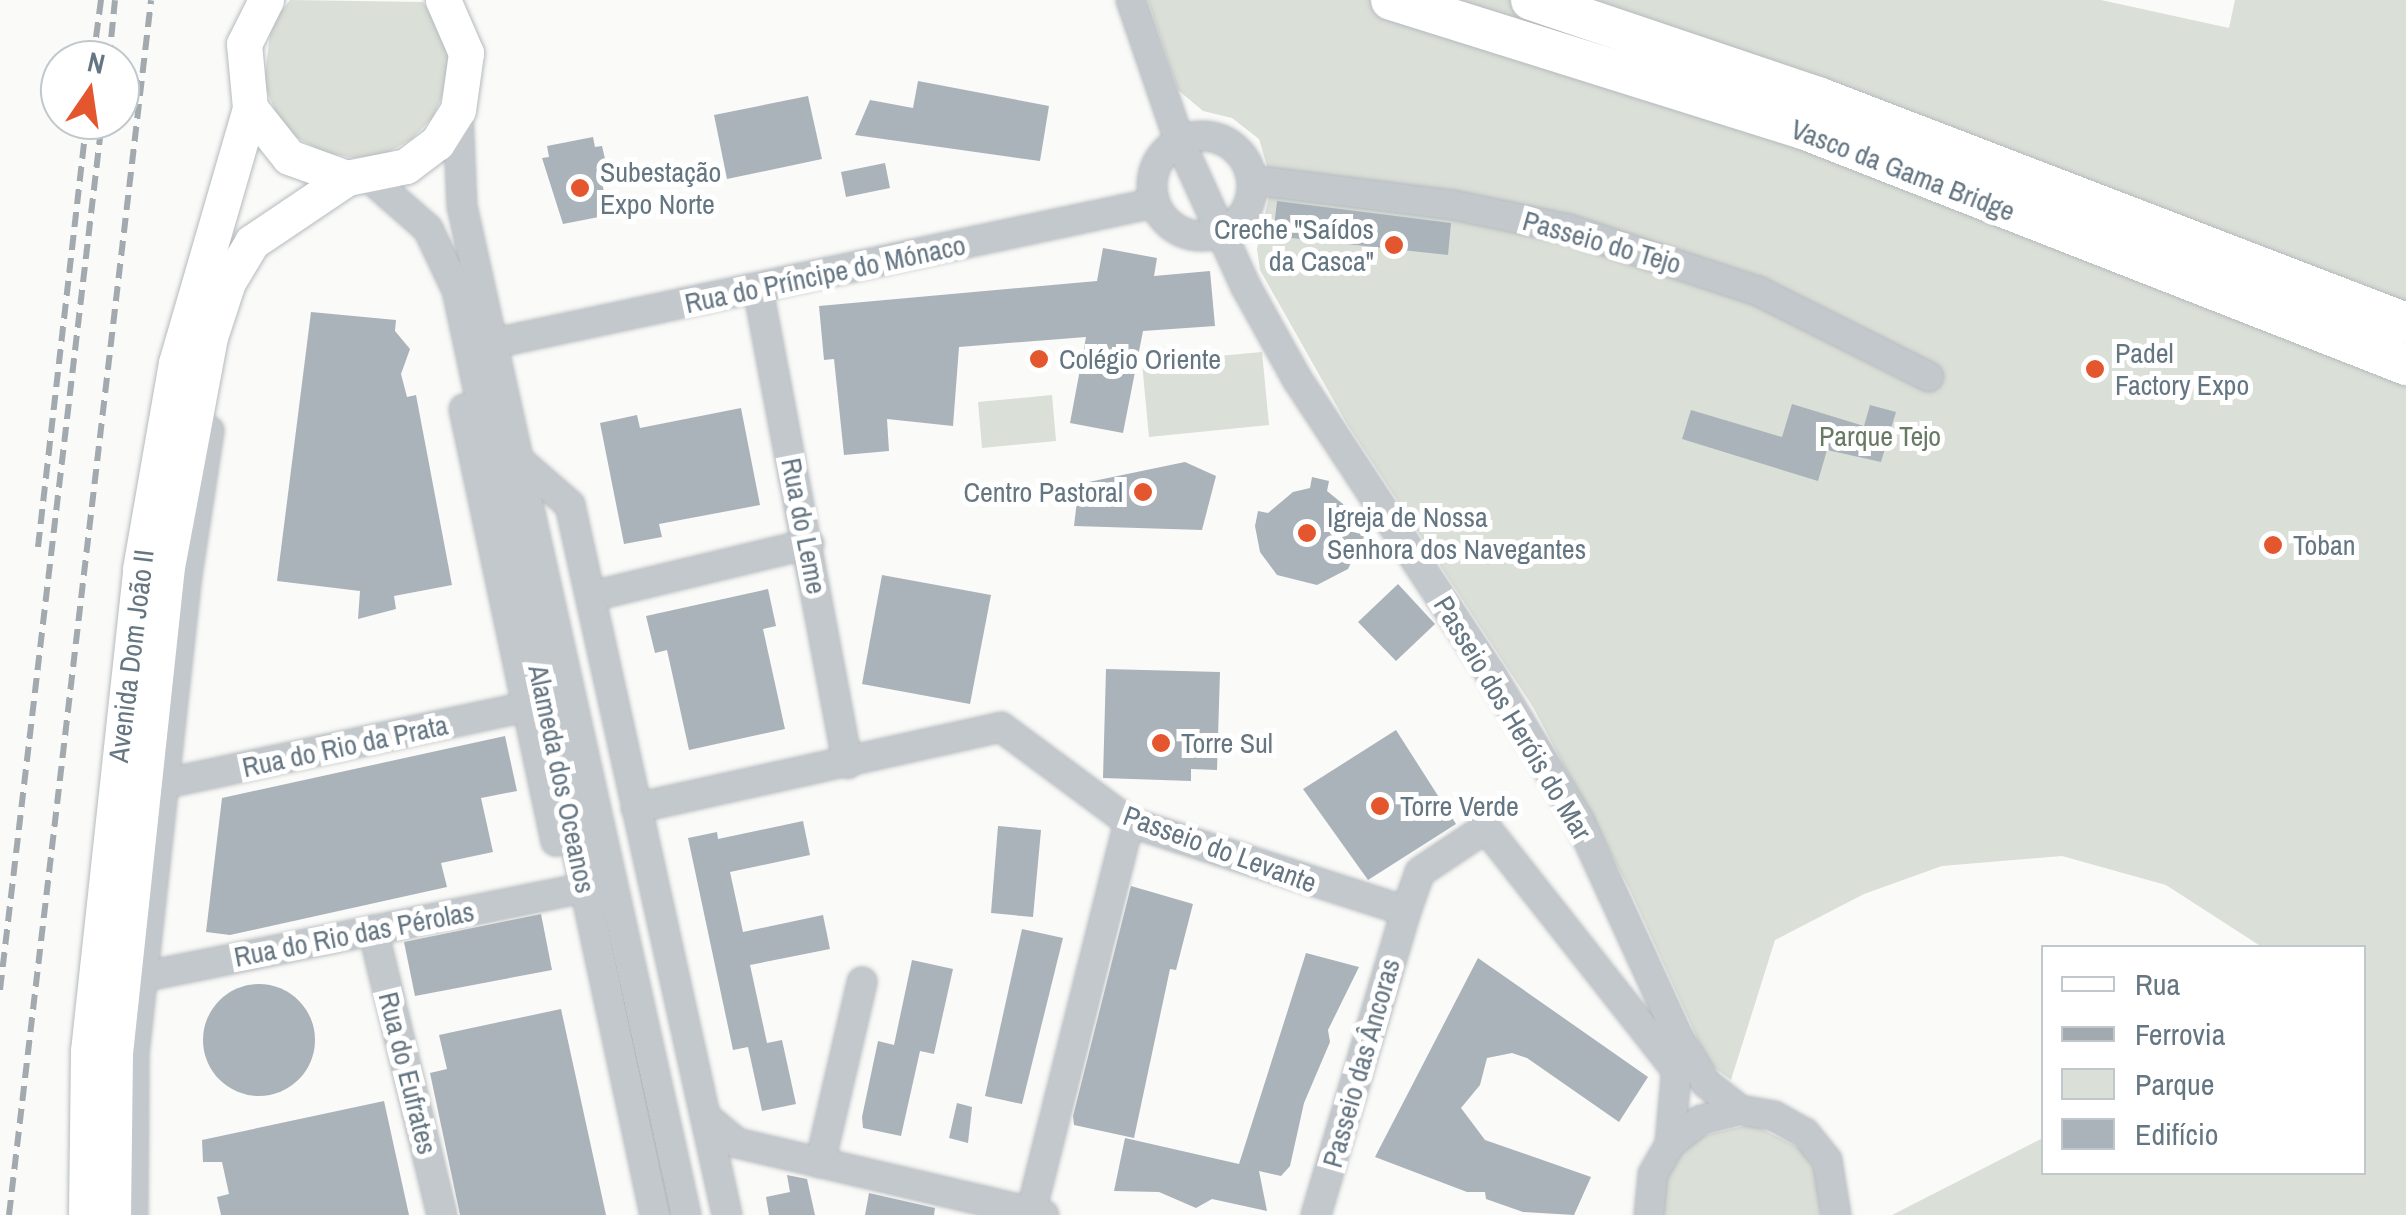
<!DOCTYPE html>
<meta charset="utf-8">
<style>
body{margin:0}
#map{position:relative;width:2406px;height:1215px;overflow:hidden;background:#fafaf8;font-family:"Archivo Narrow",sans-serif}
div>[style]{position:absolute}
[style*='--x']{left:calc(var(--x)*1px);top:calc(var(--y)*1px);width:calc(var(--w)*1px);rotate:calc(var(--a)*1deg)}
.green>*{inset:0;background:#dadfd7}
.building>*{inset:0;background:#aab3b9}
.round{border-radius:50%}
.roads{filter:drop-shadow(0 0 2px #b5babe) drop-shadow(0 0 2px #b5babe)}
.minor>*{height:28px;margin:-14px;padding:0 14px;transform-origin:14px;border-radius:14px;background:#c3c8cc}
.minor>.ring{margin:-14px;padding:0;box-sizing:content-box;background:none;border:28px solid #c3c8cc;border-radius:50%}
.major>*{height:35px;margin:-17.5px;padding:0 17.5px;transform-origin:17.5px;border-radius:17.5px;background:#fff}
.highway>*{height:40px;margin:-20px;padding:0 20px;transform-origin:20px;border-radius:20px;background:#fff}
.rail>*{height:6px;margin-top:-3px;transform-origin:0;background:repeating-linear-gradient(90deg,#a2aab0 0 15px,transparent 0 23px)}
.dots>*{width:28px;height:28px;translate:-50% -50%;box-sizing:border-box;border:5px solid #fff;border-radius:50%}
span{translate:-50% -50%;white-space:nowrap;text-align:center;line-height:1.15;-webkit-text-stroke:10px #fff;paint-order:stroke}
.street-label{font-size:28px;color:#657683}
.poi-label{font-size:28px;color:#657683}
.left{translate:0 -50%;text-align:left}
.right{translate:-100% -50%;text-align:right}
.park-label{font-size:28px;color:#687a64}
.legend{position:absolute;left:2041px;top:945px;width:325px;height:230px;box-sizing:border-box;background:#fff;border:2px solid #c1c8cd;margin:0;padding:12px 18px;list-style:none;font-size:30px;color:#657683}
.legend li{display:flex;align-items:center;gap:20px;height:50px}
.legend b{width:50px;border:2px solid #c1c8cd}
.north{position:absolute;left:40px;top:40px;width:100px;height:100px;box-sizing:border-box;background:#fff;border:2px solid #c1c8cd;border-radius:50%;rotate:13deg;font-size:28px;font-weight:700;line-height:40px;text-align:center;color:#657683}
.north::after{content:'';display:block;margin:auto;width:35px;height:45px;background:#e4572e;clip-path:polygon(50% 0,100% 100%,50% 72%,0 100%)}
</style>
<div id="map">
<div class="green">
<div style="clip-path:polygon(290px 0,423px 2px,440px 27px,448px 57px,446px 88px,433px 117px,412px 139px,385px 154px,353px 158px,323px 152px,296px 137px,276px 113px,264px 84px,271px 25px)"></div>
<div style="clip-path:polygon(1148px 0,2101px 0,2229px 28px,2235px 0,2406px 0,2406px 1215px,1892px 1215px,2043px 1138px,2044px 1172px,2364px 1172px,2364px 948px,2262px 947px,2166px 885px,2062px 856px,1942px 866px,1864px 894px,1775px 940px,1731px 1080px,1709px 1064px,1629px 888px,1533px 707px,1347px 424px,1260px 270px,1257px 249px,1272px 183px,1259px 139px,1232px 118px,1203px 111px,1178px 90px)"></div>
<div style="clip-path:polygon(1262px 352px,1269px 425px,1149px 437px,1142px 363px)"></div>
<div style="clip-path:polygon(1052px 395px,1056px 441px,982px 448px,978px 402px)"></div>
<div style="clip-path:polygon(1752px 1124px,1801px 1149px,1817px 1172px,1821px 1215px,1663px 1215px,1665px 1181px,1677px 1156px,1698px 1137px)"></div>
</div>
<div class="building">
<div style="clip-path:polygon(918px 81px,1049px 106px,1040px 161px,855px 135px,870px 100px,913px 108px)"></div>
<div style="clip-path:polygon(808px 96px,822px 159px,727px 179px,714px 115px)"></div>
<div style="clip-path:polygon(593px 137px,595px 147px,602px 146px,609px 176px,601px 178px,609px 215px,563px 224px,542px 158px,549px 157px,547px 146px)"></div>
<div style="clip-path:polygon(885px 163px,890px 188px,846px 197px,841px 172px)"></div>
<div style="clip-path:polygon(1277px 201px,1451px 223px,1448px 255px,1273px 236px)"></div>
<div style="clip-path:polygon(1103px 248px,1157px 258px,1154px 276px,1210px 271px,1215px 326px,1143px 331px,1123px 433px,1070px 423px,1086px 337px,959px 347px,953px 426px,887px 419px,889px 451px,844px 455px,834px 359px,824px 360px,819px 306px,1097px 281px)"></div>
<div style="clip-path:polygon(311px 312px,396px 320px,395px 331px,410px 349px,401px 374px,407px 397px,416px 395px,452px 585px,394px 596px,396px 609px,358px 619px,360px 591px,277px 581px)"></div>
<div style="clip-path:polygon(1792px 404px,1864px 426px,1870px 405px,1896px 412px,1881px 462px,1827px 450px,1818px 481px,1682px 439px,1691px 410px,1782px 437px)"></div>
<div style="clip-path:polygon(741px 408px,760px 505px,659px 524px,662px 537px,624px 544px,600px 423px,637px 415px,640px 428px)"></div>
<div style="clip-path:polygon(1185px 462px,1216px 476px,1202px 530px,1074px 526px,1079px 484px)"></div>
<div style="clip-path:polygon(1312px 477px,1329px 481px,1327px 491px,1343px 504px,1353px 532px,1365px 535px,1348px 569px,1317px 585px,1277px 575px,1260px 552px,1255px 526px,1258px 511px,1268px 513px,1293px 492px,1310px 488px)"></div>
<div style="clip-path:polygon(882px 575px,991px 595px,970px 704px,862px 684px)"></div>
<div style="clip-path:polygon(1398px 584px,1435px 624px,1396px 661px,1358px 622px)"></div>
<div style="clip-path:polygon(768px 589px,776px 626px,763px 629px,785px 729px,689px 750px,667px 650px,655px 653px,646px 616px)"></div>
<div style="clip-path:polygon(1106px 669px,1220px 672px,1217px 770px,1191px 769px,1191px 781px,1103px 778px)"></div>
<div style="clip-path:polygon(1396px 730px,1456px 824px,1368px 880px,1303px 789px)"></div>
<div style="clip-path:polygon(505px 736px,517px 791px,481px 798px,493px 852px,441px 863px,447px 887px,230px 935px,206px 932px,222px 798px)"></div>
<div style="clip-path:polygon(803px 821px,810px 855px,730px 872px,743px 932px,823px 915px,830px 949px,750px 965px,767px 1043px,782px 1040px,796px 1104px,762px 1111px,748px 1047px,733px 1050px,688px 838px,717px 832px,718px 839px)"></div>
<div style="clip-path:polygon(998px 826px,1041px 830px,1033px 917px,991px 913px)"></div>
<div style="clip-path:polygon(1131px 886px,1193px 904px,1176px 970px,1170px 969px,1134px 1138px,1074px 1125px,1073px 1116px)"></div>
<div style="clip-path:polygon(541px 914px,552px 970px,415px 996px,404px 942px)"></div>
<div style="clip-path:polygon(1022px 929px,1063px 938px,1022px 1104px,985px 1096px)"></div>
<div style="clip-path:polygon(1306px 953px,1359px 967px,1328px 1030px,1330px 1042px,1304px 1103px,1290px 1166px,1281px 1176px,1259px 1171px,1267px 1211px,1212px 1199px,1196px 1208px,1159px 1192px,1114px 1191px,1125px 1138px,1239px 1164px)"></div>
<div style="clip-path:polygon(1478px 958px,1648px 1077px,1619px 1122px,1527px 1058px,1512px 1053px,1487px 1058px,1480px 1085px,1461px 1108px,1485px 1140px,1591px 1177px,1574px 1215px,1523px 1212px,1486px 1199px,1485px 1192px,1467px 1192px,1375px 1157px)"></div>
<div style="clip-path:polygon(912px 960px,953px 969px,934px 1054px,920px 1051px,901px 1136px,863px 1128px,862px 1117px,878px 1041px,894px 1045px)"></div>
<div class="round" style="left:203px;top:984px;width:112px;height:112px"></div>
<div style="clip-path:polygon(561px 1009px,606px 1215px,460px 1215px,430px 1073px,447px 1069px,439px 1035px)"></div>
<div style="clip-path:polygon(384px 1101px,409px 1215px,221px 1215px,217px 1197px,229px 1194px,222px 1162px,203px 1162px,202px 1140px)"></div>
<div style="clip-path:polygon(957px 1103px,972px 1107px,968px 1143px,949px 1138px)"></div>
<div style="clip-path:polygon(787px 1175px,807px 1179px,815px 1215px,769px 1215px,766px 1197px,790px 1192px)"></div>
<div style="clip-path:polygon(869px 1193px,935px 1208px,934px 1215px,865px 1215px)"></div>
</div>
<div class="roads">
<div class="minor">
<div style="--x:1131;--y:0;--w:148;--a:71.1"></div>
<div style="--x:1179;--y:140;--w:162;--a:65.5"></div>
<div style="--x:1246;--y:287;--w:105;--a:61"></div>
<div style="--x:1297;--y:379;--w:355;--a:56.7"></div>
<div style="--x:1492;--y:676;--w:168;--a:58.9"></div>
<div style="--x:1579;--y:820;--w:240;--a:65.4"></div>
<div style="--x:1679;--y:1038;--w:52;--a:59"></div>
<div style="--x:1706;--y:1083;--w:43;--a:38.5"></div>
<div style="--x:458;--y:112;--w:94;--a:87.6"></div>
<div style="--x:462;--y:206;--w:1034;--a:77.48"></div>
<div class="ring" style="left:1152px;top:136px;width:72px;height:72px"></div>
<div style="--x:370;--y:178;--w:77;--a:41.3"></div>
<div style="--x:428;--y:229;--w:68;--a:64.6"></div>
<div style="--x:457;--y:290;--w:946;--a:77.92"></div>
<div style="--x:1252;--y:180;--w:203;--a:7.1"></div>
<div style="--x:1453;--y:205;--w:118;--a:11.7"></div>
<div style="--x:1569;--y:229;--w:199;--a:18.2"></div>
<div style="--x:1758;--y:291;--w:191;--a:26.7"></div>
<div style="--x:758;--y:289;--w:483;--a:79.3"></div>
<div style="--x:495;--y:343;--w:674;--a:-11.99"></div>
<div style="--x:464;--y:409;--w:442;--a:78"></div>
<div style="--x:522;--y:463;--w:64;--a:41.2"></div>
<div style="--x:570;--y:505;--w:727;--a:77.53"></div>
<div style="--x:592;--y:596;--w:223;--a:-13.5"></div>
<div style="--x:163;--y:784;--w:371;--a:-12"></div>
<div style="--x:636;--y:808;--w:374;--a:-12.5"></div>
<div style="--x:1001;--y:727;--w:159;--a:36.6"></div>
<div style="--x:1129;--y:822;--w:291;--a:17.8"></div>
<div style="--x:1406;--y:911;--w:41;--a:-70.3"></div>
<div style="--x:1420;--y:872;--w:79;--a:-33.7"></div>
<div style="--x:1486;--y:828;--w:310;--a:51.8"></div>
<div style="--x:373;--y:930;--w:293;--a:76.4"></div>
<div style="--x:142;--y:977;--w:434;--a:-11.4"></div>
<div style="--x:707;--y:1118;--w:39;--a:40"></div>
<div style="--x:737;--y:1143;--w:315;--a:13.2"></div>
<div style="--x:1670;--y:1144;--w:89;--a:-84.9"></div>
<div style="--x:820;--y:1163;--w:186;--a:-76.9"></div>
<div style="--x:1031;--y:1212;--w:402;--a:-75.9"></div>
<div style="--x:133;--y:1215;--w:161;--a:-89.6"></div>
<div style="--x:134;--y:1054;--w:482;--a:-83.7"></div>
<div style="--x:187;--y:575;--w:146;--a:-81.3"></div>
<div style="--x:1316;--y:1215;--w:317;--a:-73.5"></div>
<div style="--x:1649;--y:1215;--w:41;--a:-84.4"></div>
<div style="--x:1653;--y:1174;--w:34;--a:-60"></div>
<div style="--x:1670;--y:1144;--w:39;--a:-38"></div>
<div style="--x:1701;--y:1120;--w:40;--a:-14.4"></div>
<div style="--x:1740;--y:1110;--w:35;--a:10"></div>
<div style="--x:1774;--y:1116;--w:35;--a:29"></div>
<div style="--x:1805;--y:1133;--w:35;--a:51"></div>
<div style="--x:1827;--y:1160;--w:56;--a:80.7"></div>
</div>
<div class="major">
<div style="--x:266;--y:0;--w:49;--a:116.6"></div>
<div style="--x:244;--y:44;--w:64;--a:84.6"></div>
<div style="--x:250;--y:108;--w:63;--a:51.5"></div>
<div style="--x:289;--y:157;--w:62;--a:19.9"></div>
<div style="--x:347;--y:178;--w:60;--a:-11.5"></div>
<div style="--x:406;--y:166;--w:39;--a:-37"></div>
<div style="--x:437;--y:143;--w:39;--a:-58"></div>
<div style="--x:458;--y:110;--w:58;--a:-82"></div>
<div style="--x:466;--y:53;--w:58;--a:-113.5"></div>
<div style="--x:86;--y:1215;--w:164;--a:-89.3"></div>
<div style="--x:88;--y:1051;--w:485;--a:-83.8"></div>
<div style="--x:140;--y:569;--w:209;--a:-80.1"></div>
<div style="--x:176;--y:363;--w:266;--a:-73.8"></div>
<div style="--x:113;--y:1215;--w:162;--a:-89.3"></div>
<div style="--x:115;--y:1053;--w:484;--a:-83.9"></div>
<div style="--x:166;--y:572;--w:239;--a:-79.4"></div>
<div style="--x:210;--y:337;--w:58;--a:-71.9"></div>
<div style="--x:228;--y:282;--w:47;--a:-59"></div>
<div style="--x:252;--y:242;--w:115;--a:-34"></div>
</div>
<div class="highway">
<div style="--x:1391;--y:0;--w:432;--a:17.4"></div>
<div style="--x:1803;--y:129;--w:648;--a:21.37"></div>
<div style="--x:1531;--y:0;--w:303;--a:18.7"></div>
<div style="--x:1818;--y:97;--w:630;--a:21.02"></div>
</div>
</div>
<div class="rail">
<div style="--x:93;--y:60;--w:61;--a:-82.4"></div>
<div style="--x:109;--y:60;--w:60;--a:-84.3"></div>
<div style="--x:38;--y:547;--w:430;--a:-83.5"></div>
<div style="--x:0;--y:990;--w:876;--a:-83.31"></div>
<div style="--x:9;--y:1215;--w:1223;--a:-83.33"></div>
</div>
<div class="dots">
<div style="left:580px;top:188px;background:#e4572e"></div>
<div style="left:1394px;top:245px;background:#e4572e"></div>
<div style="left:1039px;top:359px;background:#e4572e"></div>
<div style="left:2095px;top:369px;background:#e4572e"></div>
<div style="left:1143px;top:492px;background:#e4572e"></div>
<div style="left:1307px;top:533px;background:#e4572e"></div>
<div style="left:2273px;top:545px;background:#e4572e"></div>
<div style="left:1161px;top:743px;background:#e4572e"></div>
<div style="left:1380px;top:806px;background:#e4572e"></div>
</div>
<div class="street-label">
<span style="left:1903px;top:170px;rotate:21deg">Vasco da Gama Bridge</span>
<span style="left:1602px;top:242px;rotate:16deg">Passeio do Tejo</span>
<span style="left:825px;top:274px;rotate:-12deg">Rua do Príncipe do Mónaco</span>
<span style="left:804px;top:526px;rotate:79deg">Rua do Leme</span>
<span style="left:131px;top:656px;rotate:-83deg">Avenida Dom João II</span>
<span style="left:1513px;top:718px;rotate:59deg">Passeio dos Heróis do Mar</span>
<span style="left:345px;top:746px;rotate:-12deg">Rua do Rio da Prata</span>
<span style="left:562px;top:779px;rotate:78deg">Alameda dos Oceanos</span>
<span style="left:1220px;top:849px;rotate:20deg">Passeio do Levante</span>
<span style="left:354px;top:934px;rotate:-11deg">Rua do Rio das Pérolas</span>
<span style="left:1361px;top:1063px;rotate:-74deg">Passeio das Âncoras</span>
<span style="left:408px;top:1073px;rotate:76deg">Rua do Eufrates</span>
</div>
<div class="poi-label">
<span class="left" style="left:600px;top:188px">Subestação<br>Expo Norte</span>
<span class="right" style="left:1374px;top:245px">Creche "Saídos<br>da Casca"</span>
<span class="left" style="left:2115px;top:369px">Padel<br>Factory Expo</span>
<span class="left" style="left:1059px;top:359px">Colégio Oriente</span>
<span class="right" style="left:1123px;top:492px">Centro Pastoral</span>
<span class="left" style="left:1327px;top:533px">Igreja de Nossa<br>Senhora dos Navegantes</span>
<span class="left" style="left:2293px;top:545px">Toban</span>
<span class="left" style="left:1181px;top:743px">Torre Sul</span>
<span class="left" style="left:1400px;top:806px">Torre Verde</span>
</div>
<div class="park-label">
<span style="left:1880px;top:436px">Parque Tejo</span>
</div>
<ul class="legend">
<li><b style="height:12px;background:#fff"></b>Rua</li>
<li><b style="height:12px;background:#a2aab0"></b>Ferrovia</li>
<li><b style="height:28px;background:#dadfd7"></b>Parque</li>
<li><b style="height:28px;background:#aab3b9"></b>Edifício</li>
</ul>
<div class="north">N</div>
</div>
